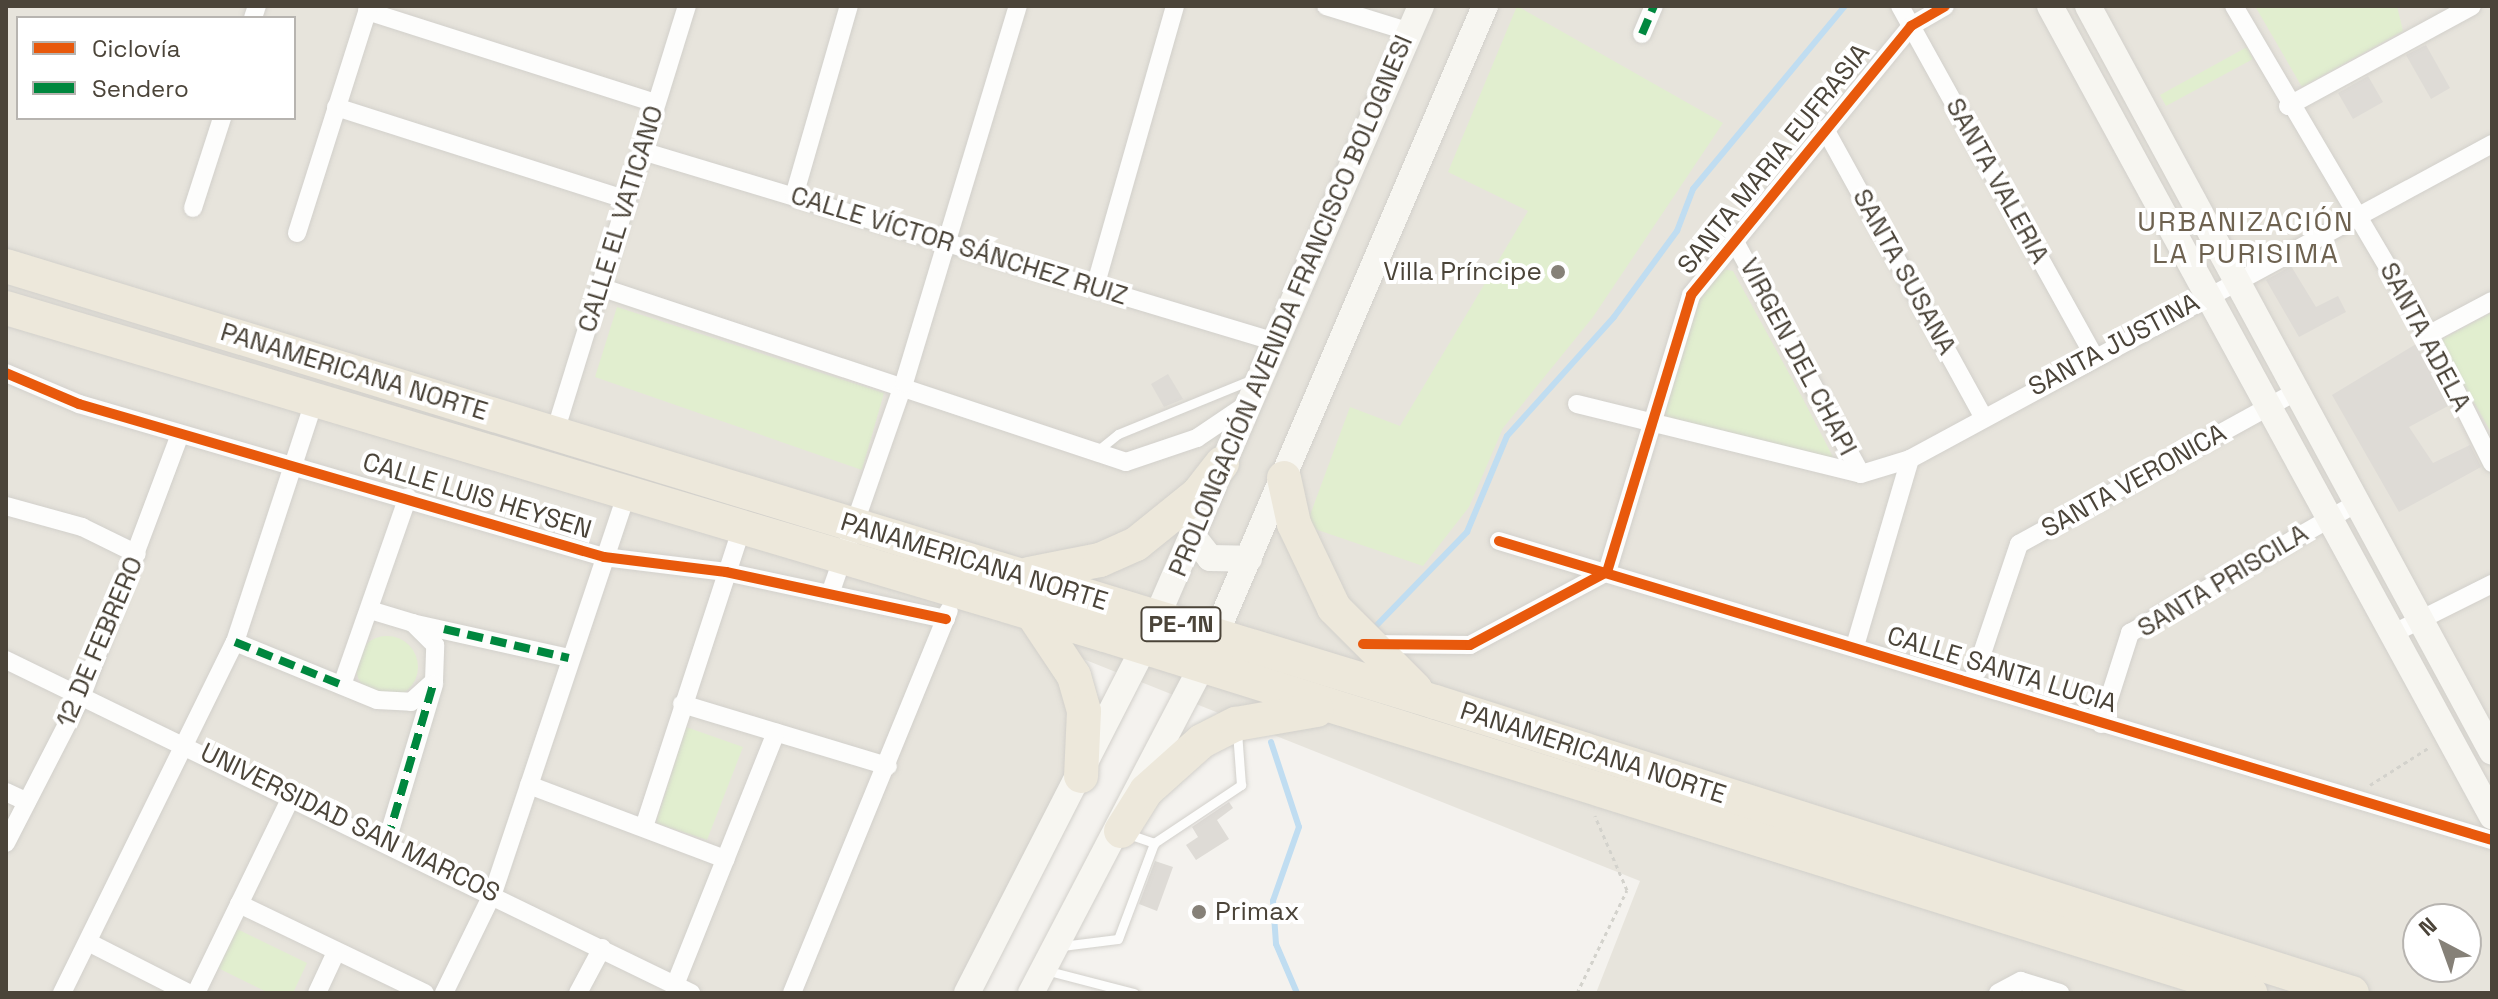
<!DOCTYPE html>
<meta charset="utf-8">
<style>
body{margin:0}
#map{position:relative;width:2498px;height:999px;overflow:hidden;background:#f4f2ee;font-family:"Space Grotesk",sans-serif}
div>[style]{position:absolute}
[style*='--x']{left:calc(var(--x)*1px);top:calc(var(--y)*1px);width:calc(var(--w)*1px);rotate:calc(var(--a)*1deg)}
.residential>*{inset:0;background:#e7e4dc}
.green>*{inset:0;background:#e1eecf}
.round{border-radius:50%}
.stream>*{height:6px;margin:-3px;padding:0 3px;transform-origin:3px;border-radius:3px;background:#c0ddf1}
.building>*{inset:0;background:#dedbd6}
.path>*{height:3px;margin-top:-1.5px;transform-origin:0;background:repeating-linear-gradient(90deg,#d3d2cc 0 4px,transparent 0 8px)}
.roads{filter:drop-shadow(0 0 2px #d2d0cb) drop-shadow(0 0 2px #d2d0cb)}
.lane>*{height:9px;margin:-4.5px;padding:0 4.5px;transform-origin:4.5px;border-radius:4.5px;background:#fdfdfc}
.street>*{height:18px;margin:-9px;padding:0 9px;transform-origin:9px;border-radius:9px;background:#fdfdfc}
.secondary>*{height:26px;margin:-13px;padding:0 13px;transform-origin:13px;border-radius:13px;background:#f7f6f1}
.highway>*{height:34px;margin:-17px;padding:0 17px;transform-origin:17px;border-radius:17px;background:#ede8db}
.quiet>*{height:8px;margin-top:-4px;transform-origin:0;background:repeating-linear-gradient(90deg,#00873e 0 16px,transparent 0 24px)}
.cycleway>*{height:10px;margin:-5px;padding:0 5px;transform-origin:5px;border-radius:5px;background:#e8590c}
.dots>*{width:22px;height:22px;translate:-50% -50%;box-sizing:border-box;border:4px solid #fff;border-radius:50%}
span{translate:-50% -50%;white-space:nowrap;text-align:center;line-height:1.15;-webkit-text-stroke:8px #fff;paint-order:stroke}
.shield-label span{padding:2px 6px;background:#fff;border:2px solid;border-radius:6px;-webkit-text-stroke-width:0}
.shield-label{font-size:24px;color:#4b4439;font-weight:700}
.street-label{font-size:26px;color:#4b4439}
.poi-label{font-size:26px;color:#4b4439}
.right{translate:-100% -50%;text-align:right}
.left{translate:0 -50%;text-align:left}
.neighbourhood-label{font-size:28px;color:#6e6250;letter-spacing:2px}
.frame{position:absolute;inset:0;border:8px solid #4b4439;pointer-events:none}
.legend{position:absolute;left:16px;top:16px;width:280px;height:104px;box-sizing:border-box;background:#fff;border:2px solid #b7b4b0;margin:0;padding:10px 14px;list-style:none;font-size:24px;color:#4b4439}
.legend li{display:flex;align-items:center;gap:16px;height:40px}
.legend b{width:40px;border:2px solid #b7b4b0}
.north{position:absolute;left:2402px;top:903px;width:80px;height:80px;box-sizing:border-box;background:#fff;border:2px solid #b7b4b0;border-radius:50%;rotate:319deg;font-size:22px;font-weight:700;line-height:32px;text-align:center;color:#4b4439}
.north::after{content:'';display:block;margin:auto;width:28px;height:36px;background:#868178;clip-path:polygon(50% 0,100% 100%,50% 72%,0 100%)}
</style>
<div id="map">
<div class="residential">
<div style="clip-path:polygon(evenodd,6px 6px,2492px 6px,2492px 993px,1596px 993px,1640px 881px,1043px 643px,1070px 687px,1076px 757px,960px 993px,6px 993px,6px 6px,18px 18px,294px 18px,294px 118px,18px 118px,18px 18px,6px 6px,2418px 919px,2466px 919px,2466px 967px,2418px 967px,2418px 919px)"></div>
</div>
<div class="green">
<div style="clip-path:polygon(1517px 6px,1723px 123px,1593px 317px,1503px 428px,1469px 507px,1423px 566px,1306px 526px,1350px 407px,1400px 426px,1528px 211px,1448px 172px)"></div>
<div style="clip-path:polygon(2255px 6px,2397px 6px,2403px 31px,2302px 87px)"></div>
<div style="clip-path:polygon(2247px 47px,2253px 59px,2166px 106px,2160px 95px)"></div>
<div style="clip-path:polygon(1723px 269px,1733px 271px,1803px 399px,1833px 457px,1828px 465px,1662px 417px,1696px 304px)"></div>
<div style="clip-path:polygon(617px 307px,884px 393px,862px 470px,595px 377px)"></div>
<div style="clip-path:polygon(2492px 312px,2492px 434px,2439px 341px)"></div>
<div class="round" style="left:356px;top:636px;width:62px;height:62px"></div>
<div style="clip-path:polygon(686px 727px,743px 747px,707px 840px,656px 823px)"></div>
<div style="clip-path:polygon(237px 929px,307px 963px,293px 993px,269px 993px,218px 968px)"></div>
</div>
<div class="stream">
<div style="--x:1376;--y:626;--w:131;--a:-45.9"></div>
<div style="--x:1467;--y:532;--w:104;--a:-67.4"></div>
<div style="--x:1507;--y:436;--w:160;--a:-48"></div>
<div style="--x:1614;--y:317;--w:107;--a:-53.8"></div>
<div style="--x:1677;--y:231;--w:45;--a:-69.1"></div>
<div style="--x:1693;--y:189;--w:238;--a:-50.3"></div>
<div style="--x:1271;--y:742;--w:89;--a:71.8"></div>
<div style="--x:1299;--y:827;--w:78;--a:109.4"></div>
<div style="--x:1273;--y:901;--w:43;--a:86"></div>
<div style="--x:1276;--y:944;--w:53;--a:66.8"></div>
</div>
<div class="building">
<div style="clip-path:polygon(2426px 45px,2450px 88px,2431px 99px,2406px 55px)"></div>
<div style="clip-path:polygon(2368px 76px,2383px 102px,2353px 119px,2338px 93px)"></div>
<div style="clip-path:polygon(2291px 266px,2316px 307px,2338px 296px,2346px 312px,2299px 337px,2266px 280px)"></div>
<div style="clip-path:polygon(2416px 344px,2448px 406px,2409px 427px,2433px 463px,2470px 445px,2481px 467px,2399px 512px,2332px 395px)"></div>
<div style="clip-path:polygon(1168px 374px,1183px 399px,1164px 407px,1151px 384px)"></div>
<div style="clip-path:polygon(1229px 802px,1233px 808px,1217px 820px,1229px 839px,1196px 860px,1186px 845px,1198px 837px,1192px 827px)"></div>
<div style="clip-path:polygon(1155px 861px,1173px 867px,1157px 911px,1139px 904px)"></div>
</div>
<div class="path">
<div style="--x:2370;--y:785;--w:69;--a:-32.5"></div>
<div style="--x:1577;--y:993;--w:114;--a:-64.1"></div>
<div style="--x:1627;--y:890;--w:81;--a:-113.4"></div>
</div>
<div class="roads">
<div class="lane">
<div style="--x:1097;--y:451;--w:27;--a:-39"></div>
<div style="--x:1118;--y:434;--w:146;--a:-22.2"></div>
<div style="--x:1128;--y:834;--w:28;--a:19"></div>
<div style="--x:1062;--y:946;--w:56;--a:-7.1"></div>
<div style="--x:1118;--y:939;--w:103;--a:-69.4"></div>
<div style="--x:1154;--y:843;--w:105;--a:-33.7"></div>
<div style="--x:1241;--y:785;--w:53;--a:-94.3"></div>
<div style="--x:1045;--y:970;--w:92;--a:14.5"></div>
</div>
<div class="street">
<div style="--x:1326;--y:6;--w:88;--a:17.2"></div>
<div style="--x:1900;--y:6;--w:400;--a:61"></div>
<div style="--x:2234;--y:6;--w:382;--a:59.5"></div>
<div style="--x:2428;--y:335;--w:143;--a:63.4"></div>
<div style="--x:367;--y:11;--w:303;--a:17.7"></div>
<div style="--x:253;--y:18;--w:13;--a:-72"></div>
<div style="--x:1642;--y:34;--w:30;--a:-67"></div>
<div style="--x:2288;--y:106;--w:209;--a:-28.5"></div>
<div style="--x:336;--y:107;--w:305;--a:17.7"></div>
<div style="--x:1825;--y:129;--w:328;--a:61.2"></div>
<div style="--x:642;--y:151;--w:662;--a:16.77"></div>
<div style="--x:794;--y:196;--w:198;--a:-73.9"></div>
<div style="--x:193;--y:208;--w:95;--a:-72.1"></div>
<div style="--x:297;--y:233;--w:238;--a:-72.4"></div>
<div style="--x:1734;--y:240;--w:266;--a:61.5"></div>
<div style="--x:600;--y:287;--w:554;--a:18.4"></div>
<div style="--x:1126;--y:462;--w:75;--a:-18.7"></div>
<div style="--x:1197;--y:438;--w:59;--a:-34"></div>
<div style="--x:1095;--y:287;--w:292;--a:-74.1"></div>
<div style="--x:2428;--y:335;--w:72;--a:-28"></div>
<div style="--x:6;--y:373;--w:79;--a:23"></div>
<div style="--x:79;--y:404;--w:547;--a:16.25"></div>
<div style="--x:604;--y:557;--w:123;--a:7"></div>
<div style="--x:726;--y:572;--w:225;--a:12.1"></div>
<div style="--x:1577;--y:404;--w:292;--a:13.8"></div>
<div style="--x:1861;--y:474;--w:51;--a:-17"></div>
<div style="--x:555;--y:432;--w:446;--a:-72.8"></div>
<div style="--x:6;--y:506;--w:79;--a:15.4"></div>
<div style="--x:82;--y:527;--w:61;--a:26.1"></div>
<div style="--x:1499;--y:541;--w:1037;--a:16.76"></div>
<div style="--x:830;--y:594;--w:224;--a:-70.7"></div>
<div style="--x:904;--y:383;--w:394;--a:-73.2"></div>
<div style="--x:416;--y:624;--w:157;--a:12.5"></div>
<div style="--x:2392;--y:634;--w:112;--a:-26.6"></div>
<div style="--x:235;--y:642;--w:153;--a:22.2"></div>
<div style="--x:377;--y:700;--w:34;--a:3"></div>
<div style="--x:411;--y:702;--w:31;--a:-42"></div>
<div style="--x:434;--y:681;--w:36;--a:-88"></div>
<div style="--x:435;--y:645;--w:31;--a:-135"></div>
<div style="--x:413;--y:623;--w:45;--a:-163.2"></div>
<div style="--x:1368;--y:644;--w:102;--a:0.6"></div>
<div style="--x:1470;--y:645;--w:155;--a:-28.1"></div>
<div style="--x:1607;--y:572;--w:289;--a:-73.1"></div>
<div style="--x:1691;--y:295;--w:348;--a:-50.7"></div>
<div style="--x:1911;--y:26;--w:39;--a:-30"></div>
<div style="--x:1855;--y:646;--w:195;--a:-73.6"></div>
<div style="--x:1910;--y:459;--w:662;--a:-28.42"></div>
<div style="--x:6;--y:660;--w:762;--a:25.93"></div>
<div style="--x:1972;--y:683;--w:147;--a:-71.3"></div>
<div style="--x:2019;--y:544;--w:314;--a:-28.8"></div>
<div style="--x:342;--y:685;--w:199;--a:-70.7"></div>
<div style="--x:682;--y:704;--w:215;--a:16.8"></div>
<div style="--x:2101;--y:724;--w:96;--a:-72.3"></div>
<div style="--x:2130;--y:633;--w:259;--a:-29.8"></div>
<div style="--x:529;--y:785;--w:210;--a:20.7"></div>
<div style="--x:6;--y:792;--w:23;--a:25"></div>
<div style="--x:644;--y:827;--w:315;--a:-71.9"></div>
<div style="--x:387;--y:841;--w:164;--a:-73.3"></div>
<div style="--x:6;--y:843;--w:166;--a:-62.8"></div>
<div style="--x:82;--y:695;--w:279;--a:-69.4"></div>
<div style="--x:239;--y:904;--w:206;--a:25.6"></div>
<div style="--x:88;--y:942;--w:112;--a:27"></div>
<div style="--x:675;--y:985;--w:272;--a:-68.2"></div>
<div style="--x:62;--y:993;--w:391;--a:-63.8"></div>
<div style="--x:235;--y:642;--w:256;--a:-71.8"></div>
<div style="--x:196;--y:993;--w:220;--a:-64.1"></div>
<div style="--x:317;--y:993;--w:45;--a:-65.1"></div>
<div style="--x:444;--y:993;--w:111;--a:-63.9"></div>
<div style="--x:493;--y:893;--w:422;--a:-71.5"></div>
<div style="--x:578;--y:993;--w:51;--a:-61.9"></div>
<div style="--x:792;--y:993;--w:413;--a:-67.7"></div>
<div style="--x:1998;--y:993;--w:26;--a:-28"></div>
<div style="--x:2021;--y:981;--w:41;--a:17.1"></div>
</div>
<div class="secondary">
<div style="--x:2050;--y:6;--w:923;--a:61.38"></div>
<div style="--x:2088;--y:6;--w:848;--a:61.56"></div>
<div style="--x:1192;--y:535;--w:29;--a:52"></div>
<div style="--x:1210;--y:558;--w:39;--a:1"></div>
<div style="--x:967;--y:993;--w:386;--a:-62.9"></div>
<div style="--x:1143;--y:649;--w:701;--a:-66.62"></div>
<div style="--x:1031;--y:993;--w:369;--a:-62.4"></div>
<div style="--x:1202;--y:666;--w:718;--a:-66.79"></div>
</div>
<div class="highway">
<div style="--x:6;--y:266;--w:1494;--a:16.97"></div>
<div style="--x:1435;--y:702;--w:962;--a:17.61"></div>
<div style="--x:6;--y:308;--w:1147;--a:16.57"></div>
<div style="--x:1105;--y:635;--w:1200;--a:17.36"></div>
<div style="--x:1284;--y:478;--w:47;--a:77.7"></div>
<div style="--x:1294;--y:524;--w:93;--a:64.5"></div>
<div style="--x:1334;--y:608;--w:115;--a:45"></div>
<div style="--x:1029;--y:574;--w:72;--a:-11.2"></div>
<div style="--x:1100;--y:560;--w:39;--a:-24"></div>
<div style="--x:1136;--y:544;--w:80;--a:-38.9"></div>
<div style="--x:1198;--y:494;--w:39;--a:-52"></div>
<div style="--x:1034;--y:616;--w:72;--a:56.3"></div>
<div style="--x:1074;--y:676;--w:36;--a:74"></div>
<div style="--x:1084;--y:711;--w:65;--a:92.6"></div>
<div style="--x:1121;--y:831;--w:47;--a:-58"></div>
<div style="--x:1146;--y:791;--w:75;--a:-41.8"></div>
<div style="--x:1202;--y:741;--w:38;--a:-27"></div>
<div style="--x:1236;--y:724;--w:82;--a:-9.8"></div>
</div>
</div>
<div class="quiet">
<div style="--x:1642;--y:34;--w:30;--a:-67"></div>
<div style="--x:444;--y:629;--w:128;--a:13.1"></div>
<div style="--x:235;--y:642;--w:115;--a:21.9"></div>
<div style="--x:387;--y:841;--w:167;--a:-73.6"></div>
</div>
<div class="cycleway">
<div style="--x:6;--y:373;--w:79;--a:23"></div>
<div style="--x:79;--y:404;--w:547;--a:16.25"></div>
<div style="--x:604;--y:557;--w:123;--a:7"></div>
<div style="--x:726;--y:572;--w:225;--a:12.1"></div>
<div style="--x:1499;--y:541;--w:1037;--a:16.76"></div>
<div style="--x:1363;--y:644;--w:107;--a:0.5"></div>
<div style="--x:1470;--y:645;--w:155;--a:-28.1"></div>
<div style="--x:1607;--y:572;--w:289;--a:-73.1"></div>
<div style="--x:1691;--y:295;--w:348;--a:-50.7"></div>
<div style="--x:1911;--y:26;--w:39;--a:-30"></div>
</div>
<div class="dots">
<div style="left:1558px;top:272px;background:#868178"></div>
<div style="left:1199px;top:912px;background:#868178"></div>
</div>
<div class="shield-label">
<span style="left:1181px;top:624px">PE-1N</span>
</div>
<div class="street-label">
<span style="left:1774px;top:159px;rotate:-51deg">SANTA MARIA EUFRASIA</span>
<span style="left:1997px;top:181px;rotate:61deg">SANTA VALERIA</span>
<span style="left:621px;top:219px;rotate:-73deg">CALLE EL VATICANO</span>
<span style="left:959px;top:246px;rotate:17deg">CALLE VÍCTOR SÁNCHEZ RUIZ</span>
<span style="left:1904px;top:272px;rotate:61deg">SANTA SUSANA</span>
<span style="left:1291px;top:306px;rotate:-67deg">PROLONGACIÓN AVENIDA FRANCISCO BOLOGNESI</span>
<span style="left:2425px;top:337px;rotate:62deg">SANTA ADELA</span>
<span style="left:2114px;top:345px;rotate:-28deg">SANTA JUSTINA</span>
<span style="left:1798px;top:357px;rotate:62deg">VIRGEN DEL CHAPI</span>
<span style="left:354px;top:372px;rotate:17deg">PANAMERICANA NORTE</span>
<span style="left:2134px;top:481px;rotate:-29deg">SANTA VERONICA</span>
<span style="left:477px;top:496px;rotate:17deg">CALLE LUIS HEYSEN</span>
<span style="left:974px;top:562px;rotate:17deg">PANAMERICANA NORTE</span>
<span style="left:2223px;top:581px;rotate:-31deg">SANTA PRISCILA</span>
<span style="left:100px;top:642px;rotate:-67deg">12 DE FEBRERO</span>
<span style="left:2002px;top:670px;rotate:17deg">CALLE SANTA LUCIA</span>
<span style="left:1593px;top:753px;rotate:18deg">PANAMERICANA NORTE</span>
<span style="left:350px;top:823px;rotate:26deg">UNIVERSIDAD SAN MARCOS</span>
</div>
<div class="poi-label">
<span class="right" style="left:1542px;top:272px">Villa Príncipe</span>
<span class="left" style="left:1215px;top:912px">Primax</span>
</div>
<div class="neighbourhood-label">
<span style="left:2246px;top:237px">URBANIZACIÓN<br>LA PURISIMA</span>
</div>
<div class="frame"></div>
<ul class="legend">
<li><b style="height:10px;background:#e8590c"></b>Ciclovía</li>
<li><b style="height:10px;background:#00873e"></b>Sendero</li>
</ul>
<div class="north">N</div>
</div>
